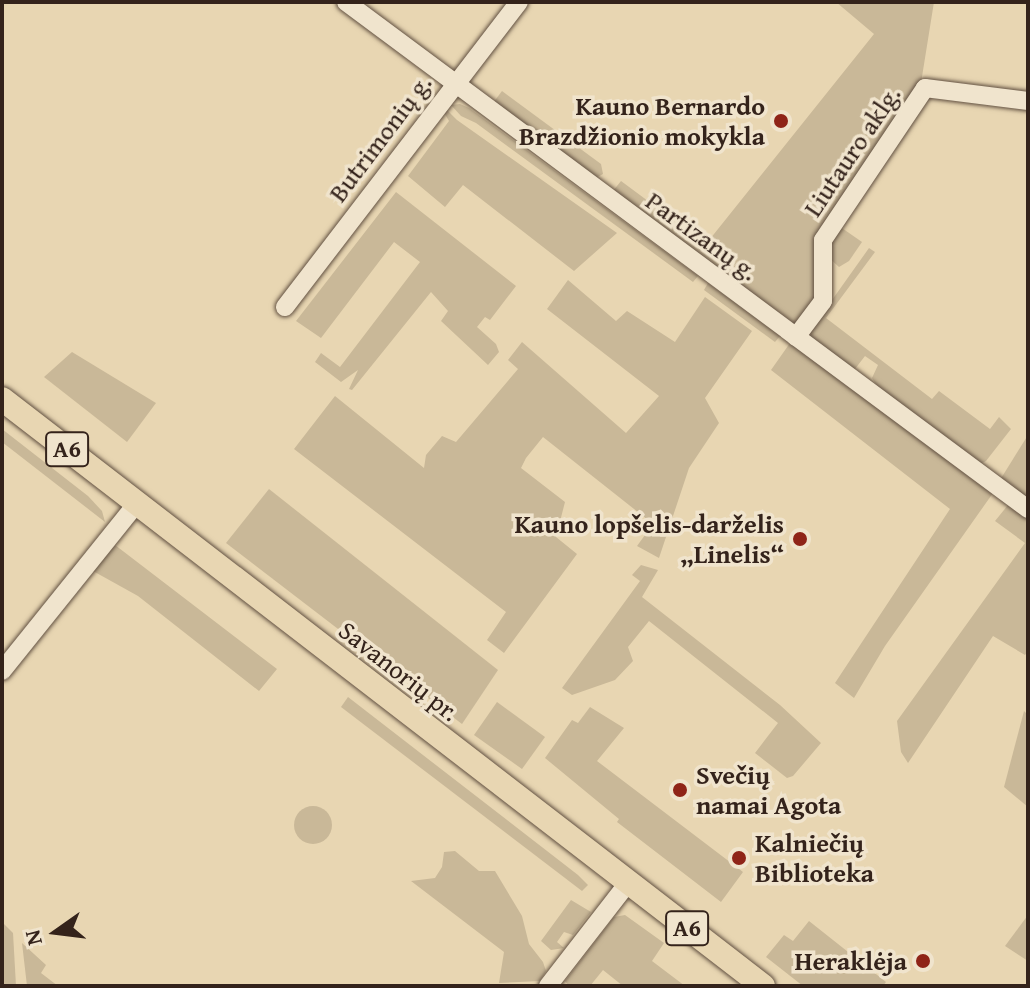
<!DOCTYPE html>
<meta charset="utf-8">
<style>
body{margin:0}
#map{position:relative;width:1030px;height:988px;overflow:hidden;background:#e8d6b2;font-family:"Gentium Book Plus",serif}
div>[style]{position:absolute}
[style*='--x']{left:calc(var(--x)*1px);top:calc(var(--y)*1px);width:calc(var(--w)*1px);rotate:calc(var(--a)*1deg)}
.green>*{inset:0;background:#c9b898}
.round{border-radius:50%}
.roads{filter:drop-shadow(0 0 2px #615041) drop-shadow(0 0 2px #615041)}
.minor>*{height:18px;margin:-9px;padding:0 9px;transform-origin:9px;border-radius:9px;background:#f0e4cd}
.major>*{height:24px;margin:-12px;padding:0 12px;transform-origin:12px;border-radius:12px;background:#e8d6b2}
.dots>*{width:22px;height:22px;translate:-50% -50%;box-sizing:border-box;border:4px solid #f0e4cd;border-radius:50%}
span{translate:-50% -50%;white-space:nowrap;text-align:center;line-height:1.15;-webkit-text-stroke:7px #f0e4cd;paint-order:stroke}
.shield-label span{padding:2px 6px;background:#f0e4cd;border:2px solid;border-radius:6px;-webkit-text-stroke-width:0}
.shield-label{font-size:24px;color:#34231b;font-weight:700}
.poi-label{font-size:26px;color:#34231b;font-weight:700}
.right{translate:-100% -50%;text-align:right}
.left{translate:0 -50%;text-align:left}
.street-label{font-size:26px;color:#34231b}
.frame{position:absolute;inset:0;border:4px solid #34231b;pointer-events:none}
.north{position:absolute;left:16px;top:892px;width:80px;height:80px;-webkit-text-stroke:6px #f0e4cd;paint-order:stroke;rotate:256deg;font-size:22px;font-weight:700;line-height:32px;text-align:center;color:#34231b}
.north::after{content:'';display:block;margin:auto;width:28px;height:36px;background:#34231b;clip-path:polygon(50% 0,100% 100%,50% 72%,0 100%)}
</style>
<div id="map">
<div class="green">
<div style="clip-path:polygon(836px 2px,934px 2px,921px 83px,814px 242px,821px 291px,796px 325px,613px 191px,621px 181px,706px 244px,874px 34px)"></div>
<div style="clip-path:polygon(502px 91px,601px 164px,603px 174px,594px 179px,493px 103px)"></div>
<div style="clip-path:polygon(460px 104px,469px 108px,698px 276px,693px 282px,476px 123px,461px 116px,451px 105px)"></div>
<div style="clip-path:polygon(446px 109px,457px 120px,617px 233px,574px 271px,463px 185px,445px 207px,408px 176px,449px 121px,443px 111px)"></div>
<div style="clip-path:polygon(396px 192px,516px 286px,490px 320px,485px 317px,477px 327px,496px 344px,499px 352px,488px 365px,441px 321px,448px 311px,431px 292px,352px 390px,349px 389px,358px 370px,341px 382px,315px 362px,321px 353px,340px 367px,420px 262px,394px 242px,321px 338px,296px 321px)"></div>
<div style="clip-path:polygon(839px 226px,862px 242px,849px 261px,839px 267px,828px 257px,830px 240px)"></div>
<div style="clip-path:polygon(869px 248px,875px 252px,826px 318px,932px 399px,939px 391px,990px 429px,999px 417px,1011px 429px,986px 461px,980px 464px,877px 386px,872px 378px,878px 365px,865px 356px,855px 369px,849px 368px,812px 339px,810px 331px)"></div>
<div style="clip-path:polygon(568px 280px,616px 321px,627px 311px,675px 342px,705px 297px,752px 331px,705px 398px,719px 423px,689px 468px,659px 558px,637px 546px,653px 524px,543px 437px,526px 458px,521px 468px,565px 502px,556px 537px,577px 554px,504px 653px,487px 640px,506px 612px,294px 449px,335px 396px,424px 468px,426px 455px,442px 436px,456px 442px,518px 369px,508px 360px,522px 342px,626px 433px,659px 396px,547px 309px)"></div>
<div style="clip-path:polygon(708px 283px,780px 336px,775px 342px,704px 290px)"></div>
<div style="clip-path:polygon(790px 343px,993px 493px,885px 646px,854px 698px,835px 683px,950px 509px,771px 370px)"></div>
<div style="clip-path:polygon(72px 352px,156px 403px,127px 442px,44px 377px)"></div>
<div style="clip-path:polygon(2px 429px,88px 496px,102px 511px,105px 522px,2px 442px)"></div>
<div style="clip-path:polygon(1028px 435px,1028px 500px,1000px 480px)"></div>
<div style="clip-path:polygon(269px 489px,498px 670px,462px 724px,226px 543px)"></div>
<div style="clip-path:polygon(1008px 505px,1028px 520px,1028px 651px,1025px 655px,993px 636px,908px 763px,901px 752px,897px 721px,1025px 543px,995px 521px)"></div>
<div style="clip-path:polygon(115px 545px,277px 669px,259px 691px,138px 596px,93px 571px)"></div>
<div style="clip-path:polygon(641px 565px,658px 570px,642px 597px,780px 705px,821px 743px,793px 776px,787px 778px,755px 753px,778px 723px,649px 621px,628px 647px,633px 661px,615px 680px,572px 695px,562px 688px,640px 581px,632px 575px)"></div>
<div style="clip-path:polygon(348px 697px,578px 875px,588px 885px,582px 891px,341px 707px)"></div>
<div style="clip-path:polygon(497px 702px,545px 737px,522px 769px,474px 735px)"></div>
<div style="clip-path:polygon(590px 707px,624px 728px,597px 761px,743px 872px,721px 902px,617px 822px,619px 819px,545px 758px,572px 720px,578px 723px)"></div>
<div style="clip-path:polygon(1024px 711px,1028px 715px,1028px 807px,1004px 787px)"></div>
<div class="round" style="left:294px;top:806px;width:38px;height:38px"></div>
<div style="clip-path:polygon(455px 851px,479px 871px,495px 871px,522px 916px,529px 944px,543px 962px,546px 971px,540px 981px,499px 983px,504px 952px,411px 881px,435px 878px,442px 867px,444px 852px)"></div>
<div style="clip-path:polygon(571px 900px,591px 912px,573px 935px,564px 932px,557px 942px,564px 948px,551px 950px,541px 941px)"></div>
<div style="clip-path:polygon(625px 915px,664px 943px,652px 961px,685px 986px,623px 986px,603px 970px,590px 986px,568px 985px,565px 981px,614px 917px)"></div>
<div style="clip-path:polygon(1028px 915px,1028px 961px,1005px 946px)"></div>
<div style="clip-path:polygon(809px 921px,886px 982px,883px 986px,803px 986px,766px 957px,784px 935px,793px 941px)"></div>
<div style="clip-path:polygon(2px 922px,13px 933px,16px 986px,2px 986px)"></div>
<div style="clip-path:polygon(22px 943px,46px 965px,41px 973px,58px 986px,27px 986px)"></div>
</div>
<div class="roads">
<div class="minor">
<div style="--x:346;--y:2;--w:850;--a:36.63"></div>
<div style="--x:285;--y:307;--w:384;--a:-52.5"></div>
<div style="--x:796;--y:337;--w:45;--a:-53.1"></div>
<div style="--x:823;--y:301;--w:61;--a:-90"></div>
<div style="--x:823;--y:240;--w:183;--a:-56.1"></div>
<div style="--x:925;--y:88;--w:104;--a:7.2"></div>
<div style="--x:2;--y:671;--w:216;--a:-51.2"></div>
<div style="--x:548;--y:986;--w:130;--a:-52.2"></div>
</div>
<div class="major">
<div style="--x:2;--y:399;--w:961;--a:37.64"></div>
</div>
</div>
<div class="dots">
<div style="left:781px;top:121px;background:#8f2418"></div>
<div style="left:800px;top:539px;background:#8f2418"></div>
<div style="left:680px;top:790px;background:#8f2418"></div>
<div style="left:739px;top:858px;background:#8f2418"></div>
<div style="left:923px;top:961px;background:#8f2418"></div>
</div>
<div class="shield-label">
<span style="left:67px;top:449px">A6</span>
<span style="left:687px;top:928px">A6</span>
</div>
<div class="poi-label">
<span class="right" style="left:765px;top:121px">Kauno Bernardo<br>Brazdžionio mokykla</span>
<span class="right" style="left:784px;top:539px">Kauno lopšelis-darželis<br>„Linelis“</span>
<span class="left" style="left:696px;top:790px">Svečių<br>namai Agota</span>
<span class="left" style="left:755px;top:858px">Kalniečių<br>Biblioteka</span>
<span class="right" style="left:907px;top:961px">Heraklėja</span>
</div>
<div class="street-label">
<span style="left:380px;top:138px;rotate:-53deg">Butrimonių g.</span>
<span style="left:852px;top:151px;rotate:-56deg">Liutauro aklg.</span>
<span style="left:702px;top:236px;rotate:36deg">Partizanų g.</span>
<span style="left:399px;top:671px;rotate:38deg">Savanorių pr.</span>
</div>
<div class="frame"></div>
<div class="north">N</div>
</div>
